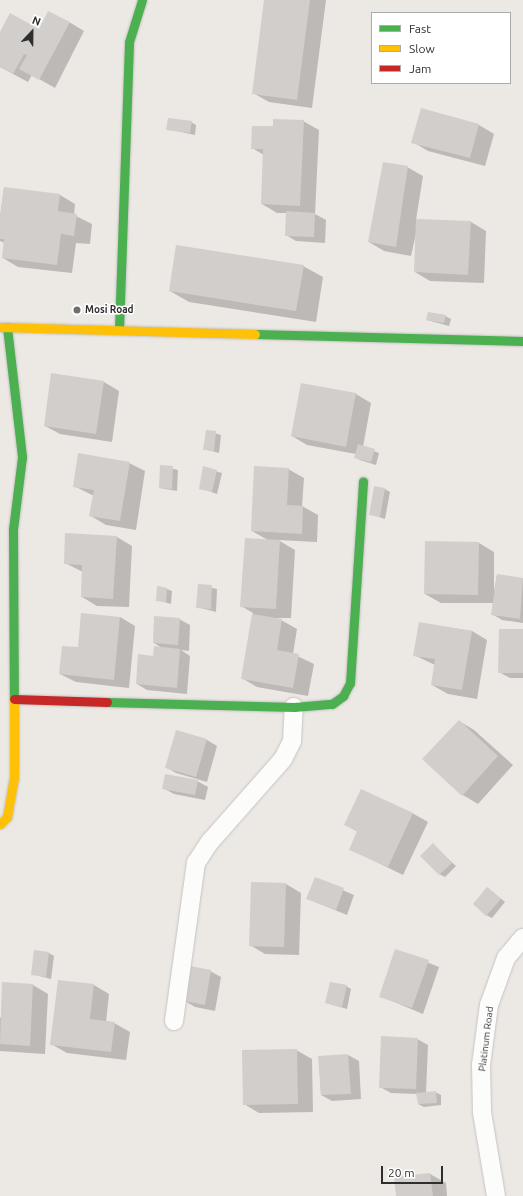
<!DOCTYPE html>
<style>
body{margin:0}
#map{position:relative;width:523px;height:1196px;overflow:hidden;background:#ece8e4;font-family:Ubuntu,sans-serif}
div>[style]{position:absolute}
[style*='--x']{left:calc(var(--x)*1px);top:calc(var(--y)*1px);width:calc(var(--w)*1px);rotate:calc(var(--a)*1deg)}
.shadow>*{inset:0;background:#0003}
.building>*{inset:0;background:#d1cecb}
.roads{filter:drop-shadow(0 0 1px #c5c4c5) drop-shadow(0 0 1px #c5c4c5)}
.street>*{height:18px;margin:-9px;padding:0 9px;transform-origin:9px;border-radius:9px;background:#fcfcfb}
.fast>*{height:9px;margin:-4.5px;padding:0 4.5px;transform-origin:4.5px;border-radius:4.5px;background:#4caf50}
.slow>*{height:9px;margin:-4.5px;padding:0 4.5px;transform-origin:4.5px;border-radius:4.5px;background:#ffc107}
.jam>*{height:9px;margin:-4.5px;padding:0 4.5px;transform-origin:4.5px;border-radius:4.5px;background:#c62828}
.dots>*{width:11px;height:11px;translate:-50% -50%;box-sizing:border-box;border:2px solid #fff;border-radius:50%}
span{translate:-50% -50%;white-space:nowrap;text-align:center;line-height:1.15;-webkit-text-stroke:3px #fff;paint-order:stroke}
.poi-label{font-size:10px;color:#2e2e2e;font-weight:700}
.left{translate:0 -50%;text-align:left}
.street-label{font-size:10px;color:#2e2e2e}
.legend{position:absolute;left:371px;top:12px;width:140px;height:72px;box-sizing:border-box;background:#fff;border:1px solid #ababab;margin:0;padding:5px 7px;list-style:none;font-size:12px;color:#2e2e2e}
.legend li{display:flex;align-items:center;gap:8px;height:20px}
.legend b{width:20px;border:1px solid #ababab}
.north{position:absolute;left:12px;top:12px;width:40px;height:40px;-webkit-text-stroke:3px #fff;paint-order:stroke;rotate:22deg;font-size:11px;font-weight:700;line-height:16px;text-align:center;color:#2e2e2e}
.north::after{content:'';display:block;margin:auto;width:14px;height:18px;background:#2e2e2e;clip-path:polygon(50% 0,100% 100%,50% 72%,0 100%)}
.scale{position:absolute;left:381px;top:1166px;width:62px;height:18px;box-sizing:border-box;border:2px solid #2e2e2e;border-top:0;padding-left:5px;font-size:12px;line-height:14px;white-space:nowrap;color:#2e2e2e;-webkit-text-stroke:3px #fff;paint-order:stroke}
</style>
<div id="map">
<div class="shadow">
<div style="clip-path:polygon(265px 0,326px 0,312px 108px,269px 102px,253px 93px)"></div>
<div style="clip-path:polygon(69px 22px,84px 31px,55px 88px,32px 75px,28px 82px,0 67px,0 34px,40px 30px)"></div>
<div style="clip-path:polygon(421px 110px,479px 125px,494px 134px,485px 166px,428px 151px,413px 142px)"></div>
<div style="clip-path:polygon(303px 121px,319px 130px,315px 214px,326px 220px,325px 243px,296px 241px,286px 235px,287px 213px,277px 213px,262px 204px,264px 155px,252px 148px,274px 127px)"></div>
<div style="clip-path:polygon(191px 122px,196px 125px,195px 135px,167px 129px)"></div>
<div style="clip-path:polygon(407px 167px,423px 176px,416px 220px,471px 222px,486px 231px,484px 283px,430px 281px,415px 272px,417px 229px,411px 256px,384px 251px,369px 242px)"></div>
<div style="clip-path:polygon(4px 188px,60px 195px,75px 204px,74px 215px,92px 224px,90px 244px,76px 243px,72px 273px,18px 267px,3px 258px,5px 243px,0 241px,0 217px)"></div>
<div style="clip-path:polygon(303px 266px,323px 277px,316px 322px,189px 302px,170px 291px)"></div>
<div style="clip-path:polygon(445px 316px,451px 319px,449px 326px,427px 320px)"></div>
<div style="clip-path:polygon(104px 382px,119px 391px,112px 442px,60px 434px,45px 426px)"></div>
<div style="clip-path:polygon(356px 394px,371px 403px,363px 447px,379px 453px,376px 465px,360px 460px,355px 457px,356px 454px,307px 445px,292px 436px)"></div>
<div style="clip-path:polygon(207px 431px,221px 435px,219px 453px,204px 449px)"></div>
<div style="clip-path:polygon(129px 463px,145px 471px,136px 530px,106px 525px,91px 516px,94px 496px,74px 486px)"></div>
<div style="clip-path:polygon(161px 466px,178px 470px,177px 491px,160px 488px)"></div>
<div style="clip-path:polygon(204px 468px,222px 473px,217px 494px,200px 488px)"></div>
<div style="clip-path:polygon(288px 469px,304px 478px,302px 506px,318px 515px,317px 542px,278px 540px,295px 550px,291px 618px,268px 618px,281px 620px,297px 629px,293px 654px,314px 664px,308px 696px,257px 687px,242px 678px,253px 613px,241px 606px,268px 540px,252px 531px)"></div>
<div style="clip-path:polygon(385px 489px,390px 492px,385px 519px,370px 514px)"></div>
<div style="clip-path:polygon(117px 537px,132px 546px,129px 607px,97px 606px,82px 597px,83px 572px,65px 563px)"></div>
<div style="clip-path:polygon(479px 543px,494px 552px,494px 592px,497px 575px,523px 579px,523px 623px,502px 620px,492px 614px,493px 603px,441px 603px,425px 594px)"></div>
<div style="clip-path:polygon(199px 585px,217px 589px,216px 612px,197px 607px)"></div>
<div style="clip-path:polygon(167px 589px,172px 591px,171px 604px,157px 600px)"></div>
<div style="clip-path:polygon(120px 617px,135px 626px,129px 688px,76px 682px,60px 674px)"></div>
<div style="clip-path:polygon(179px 619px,190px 625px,189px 651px,181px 650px,190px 656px,187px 694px,147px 690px,137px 684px,162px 648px,154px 643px)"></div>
<div style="clip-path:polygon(420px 623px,472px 631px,487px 640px,477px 699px,448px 694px,432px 685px,435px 665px,414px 655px)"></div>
<div style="clip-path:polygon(523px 631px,523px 678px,510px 678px,499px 672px)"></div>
<div style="clip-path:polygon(459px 721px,474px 730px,513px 765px,478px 804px,463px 795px)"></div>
<div style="clip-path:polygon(177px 731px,207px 740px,217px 746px,207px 782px,176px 773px,166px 767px)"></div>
<div style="clip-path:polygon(197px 781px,208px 787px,205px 800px,174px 794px,163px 788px)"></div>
<div style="clip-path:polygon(412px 813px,428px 822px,403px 875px,350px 849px,358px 832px,346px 825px)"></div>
<div style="clip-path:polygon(433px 845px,456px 866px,445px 877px,439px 874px)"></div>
<div style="clip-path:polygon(315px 878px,354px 895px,347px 915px,308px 899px)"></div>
<div style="clip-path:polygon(286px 884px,301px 893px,299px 955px,265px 954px,250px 945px)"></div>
<div style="clip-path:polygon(488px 888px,505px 902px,492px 918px,486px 915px)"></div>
<div style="clip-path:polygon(396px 950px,439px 967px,423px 1014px,380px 996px)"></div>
<div style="clip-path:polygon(49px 953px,54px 956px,51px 979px,32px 974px)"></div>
<div style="clip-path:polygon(210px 971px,221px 977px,215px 1011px,195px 1007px,185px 1001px)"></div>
<div style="clip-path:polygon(33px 985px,48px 994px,45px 1054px,0 1051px,0 1018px)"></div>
<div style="clip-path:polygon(94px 985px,109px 994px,106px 1022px,114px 1023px,130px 1032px,126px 1060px,67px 1053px,51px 1044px)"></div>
<div style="clip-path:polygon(346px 986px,351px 989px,347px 1009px,326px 1003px)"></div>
<div style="clip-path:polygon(417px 1039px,428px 1045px,426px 1093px,435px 1092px,441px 1095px,441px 1105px,424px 1107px,418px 1104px,418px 1094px,391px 1093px,380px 1087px)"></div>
<div style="clip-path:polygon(296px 1050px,312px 1059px,313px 1112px,259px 1113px,244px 1104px)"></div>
<div style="clip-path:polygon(348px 1055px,359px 1061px,361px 1099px,332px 1101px,321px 1095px,319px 1057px)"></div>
<div style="clip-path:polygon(430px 1174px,446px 1183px,447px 1196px,397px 1196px,395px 1178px)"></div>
</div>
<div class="building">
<div style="clip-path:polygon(264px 0,310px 0,297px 100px,252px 94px)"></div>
<div style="clip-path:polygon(48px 11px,70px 22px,39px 80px,19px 69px,27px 55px,24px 54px,13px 74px,0 67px,0 32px,10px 13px,39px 29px)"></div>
<div style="clip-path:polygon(421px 108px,479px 124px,470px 158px,411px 143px)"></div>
<div style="clip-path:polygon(168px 118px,192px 121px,190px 133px,166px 130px)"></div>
<div style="clip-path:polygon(273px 119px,304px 120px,300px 206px,261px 204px,263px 149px,251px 149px,252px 126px,273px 126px)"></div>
<div style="clip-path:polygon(383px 162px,408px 166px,396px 247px,368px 242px)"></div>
<div style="clip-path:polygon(4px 187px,60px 194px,58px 211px,77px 214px,74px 236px,61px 234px,57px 265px,2px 258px,4px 239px,0 239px,0 217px)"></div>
<div style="clip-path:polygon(286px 211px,315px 213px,314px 237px,285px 236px)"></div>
<div style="clip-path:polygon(416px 219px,471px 221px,468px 275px,414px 272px)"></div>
<div style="clip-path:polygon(176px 245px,304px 265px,296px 311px,169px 291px)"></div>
<div style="clip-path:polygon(428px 312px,446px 315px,444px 323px,426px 320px)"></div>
<div style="clip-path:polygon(51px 373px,104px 381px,96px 434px,44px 426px)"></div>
<div style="clip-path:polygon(301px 383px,356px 393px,346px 447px,291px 436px)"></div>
<div style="clip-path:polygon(206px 430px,216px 431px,214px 451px,203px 450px)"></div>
<div style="clip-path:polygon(358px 444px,375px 449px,371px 462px,354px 458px)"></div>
<div style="clip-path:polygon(78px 453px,130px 462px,120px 521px,89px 516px,94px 490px,73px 487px)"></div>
<div style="clip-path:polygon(160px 465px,173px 466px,172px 489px,159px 488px)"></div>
<div style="clip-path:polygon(203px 466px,217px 470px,212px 492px,199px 489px)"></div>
<div style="clip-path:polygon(254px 466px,289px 468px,287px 505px,303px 506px,302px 534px,251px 531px)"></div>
<div style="clip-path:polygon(374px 486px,385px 488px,380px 517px,369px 515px)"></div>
<div style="clip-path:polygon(65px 533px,117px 536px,113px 599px,81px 597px,82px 565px,64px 564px)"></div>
<div style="clip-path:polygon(245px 538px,280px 540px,276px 609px,240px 607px)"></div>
<div style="clip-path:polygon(425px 541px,479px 542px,478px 595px,424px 594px)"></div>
<div style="clip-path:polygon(497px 574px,523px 578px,520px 619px,491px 615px)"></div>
<div style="clip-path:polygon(198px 584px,212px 585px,211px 609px,196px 608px)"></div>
<div style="clip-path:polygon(157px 586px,167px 588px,166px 602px,156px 601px)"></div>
<div style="clip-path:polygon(81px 613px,120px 617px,114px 680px,59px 674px,62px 646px,78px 647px)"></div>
<div style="clip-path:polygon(252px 614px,282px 619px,277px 650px,299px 654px,293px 688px,241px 679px)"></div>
<div style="clip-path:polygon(154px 616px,180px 618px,178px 645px,153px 643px)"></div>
<div style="clip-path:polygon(419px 622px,472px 631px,462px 690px,431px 685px,435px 659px,413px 656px)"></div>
<div style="clip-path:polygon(499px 629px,523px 629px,523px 673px,498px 673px)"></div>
<div style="clip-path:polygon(154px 646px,180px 649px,177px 688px,136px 684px,138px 654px,153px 656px)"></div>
<div style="clip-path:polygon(459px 720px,498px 756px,462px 796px,422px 759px)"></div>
<div style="clip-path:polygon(176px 730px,207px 739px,196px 777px,165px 768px)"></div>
<div style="clip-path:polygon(165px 774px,198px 780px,195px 795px,162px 789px)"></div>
<div style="clip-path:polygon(361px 789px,413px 813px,388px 867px,349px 850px,357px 831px,344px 825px)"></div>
<div style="clip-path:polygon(433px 843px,452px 863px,439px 875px,420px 856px)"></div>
<div style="clip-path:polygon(315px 877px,344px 888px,336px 910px,306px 899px)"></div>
<div style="clip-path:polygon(251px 882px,286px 883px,284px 947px,249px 946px)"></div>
<div style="clip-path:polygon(487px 887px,501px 899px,486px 916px,473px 904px)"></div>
<div style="clip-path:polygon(395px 949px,429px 960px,412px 1008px,379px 997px)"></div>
<div style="clip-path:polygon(34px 950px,49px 952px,46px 977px,31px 975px)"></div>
<div style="clip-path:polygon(190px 966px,211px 970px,205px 1005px,184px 1001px)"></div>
<div style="clip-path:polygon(58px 980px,94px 984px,90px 1019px,115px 1022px,111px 1052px,50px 1045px)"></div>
<div style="clip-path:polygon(2px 982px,33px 984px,30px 1046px,0 1044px)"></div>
<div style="clip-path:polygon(330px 982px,347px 985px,342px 1007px,325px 1003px)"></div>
<div style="clip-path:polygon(381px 1036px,418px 1038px,416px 1089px,379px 1088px)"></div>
<div style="clip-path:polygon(297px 1049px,298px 1104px,243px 1105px,242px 1050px)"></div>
<div style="clip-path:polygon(348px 1054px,351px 1094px,321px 1095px,318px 1056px)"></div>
<div style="clip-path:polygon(436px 1091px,437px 1103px,418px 1104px,416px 1093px)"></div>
<div style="clip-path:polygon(430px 1173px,433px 1196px,396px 1196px,394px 1177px)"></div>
</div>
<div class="roads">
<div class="street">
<div style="--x:174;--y:1021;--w:160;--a:-82.1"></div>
<div style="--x:196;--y:863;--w:24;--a:-57"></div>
<div style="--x:209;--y:843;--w:112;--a:-48.6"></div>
<div style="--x:283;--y:759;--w:20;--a:-63"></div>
<div style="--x:292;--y:741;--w:34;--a:-87"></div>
<div style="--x:496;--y:1196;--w:85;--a:-99.5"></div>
<div style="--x:482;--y:1112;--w:47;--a:-91.2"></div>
<div style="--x:481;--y:1065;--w:61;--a:-82.4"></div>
<div style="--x:489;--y:1005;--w:50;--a:-70.1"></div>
<div style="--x:506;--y:958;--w:26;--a:-50"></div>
</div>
<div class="fast">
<div style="--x:7;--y:327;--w:131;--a:83.4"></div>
<div style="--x:22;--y:457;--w:73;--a:97.1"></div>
<div style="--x:13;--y:529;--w:171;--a:89.7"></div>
<div style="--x:119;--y:330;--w:288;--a:-88"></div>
<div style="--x:129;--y:42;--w:44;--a:-72.8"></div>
<div style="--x:255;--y:334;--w:268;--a:1.5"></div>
<div style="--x:107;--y:702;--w:187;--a:1.5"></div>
<div style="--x:294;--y:707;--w:38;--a:-5"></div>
<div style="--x:332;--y:704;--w:14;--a:-36"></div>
<div style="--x:343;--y:696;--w:15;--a:-62"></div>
<div style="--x:350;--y:683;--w:202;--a:-86.3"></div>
</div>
<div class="slow">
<div style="--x:0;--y:327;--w:255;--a:1.6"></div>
<div style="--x:0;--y:824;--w:10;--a:-45"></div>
<div style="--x:7;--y:817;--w:39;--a:-80"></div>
<div style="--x:14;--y:779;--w:79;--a:-90"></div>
</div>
<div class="jam">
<div style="--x:14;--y:699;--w:93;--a:1.8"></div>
</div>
</div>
<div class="dots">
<div style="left:77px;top:310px;background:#706f6e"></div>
</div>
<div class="poi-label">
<span class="left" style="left:85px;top:310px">Mosi Road</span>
</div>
<div class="street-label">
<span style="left:486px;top:1039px;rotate:-83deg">Platinum Road</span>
</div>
<ul class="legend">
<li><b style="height:5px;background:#4caf50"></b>Fast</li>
<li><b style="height:5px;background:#ffc107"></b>Slow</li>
<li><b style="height:5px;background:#c62828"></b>Jam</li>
</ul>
<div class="north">N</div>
<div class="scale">20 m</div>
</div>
